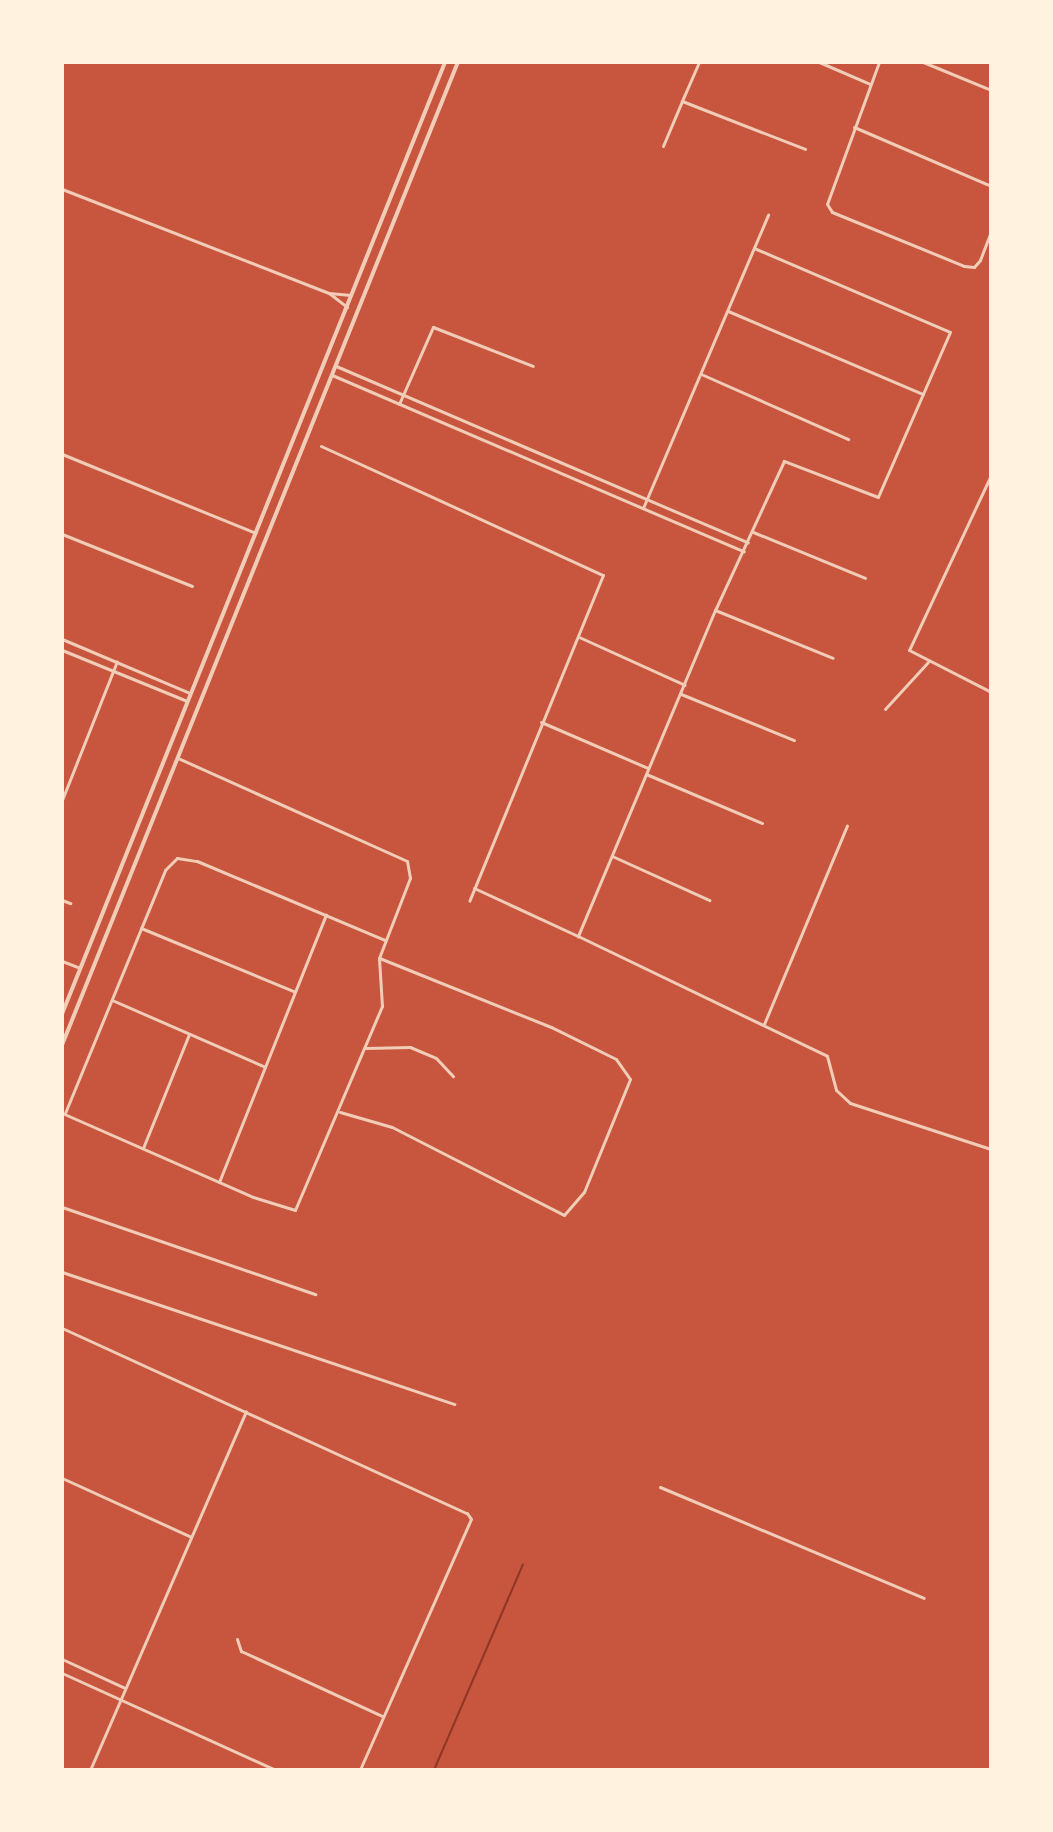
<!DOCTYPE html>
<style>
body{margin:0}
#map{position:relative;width:1053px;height:1832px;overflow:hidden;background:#c8553d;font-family:Rubik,sans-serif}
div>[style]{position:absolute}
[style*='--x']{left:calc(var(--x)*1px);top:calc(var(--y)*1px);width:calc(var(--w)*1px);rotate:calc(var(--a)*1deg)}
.stream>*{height:2px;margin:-1px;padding:0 1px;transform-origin:1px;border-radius:1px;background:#8f3625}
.minor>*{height:3px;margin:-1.5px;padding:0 1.5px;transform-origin:1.5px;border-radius:1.5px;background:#f1ccb7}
.tertiary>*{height:4px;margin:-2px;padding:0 2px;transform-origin:2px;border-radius:2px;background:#f1ccb7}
span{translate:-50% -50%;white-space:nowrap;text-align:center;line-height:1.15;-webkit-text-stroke:6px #fff3e0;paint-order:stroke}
.frame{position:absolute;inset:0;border:64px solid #fff3e0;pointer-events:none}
</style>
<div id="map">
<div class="stream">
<div style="--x:434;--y:1770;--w:224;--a:-66.6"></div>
</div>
<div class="minor">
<div style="--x:699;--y:62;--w:43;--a:113.6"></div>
<div style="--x:682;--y:101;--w:132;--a:21.3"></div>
<div style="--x:819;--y:62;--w:56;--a:23.3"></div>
<div style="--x:879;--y:62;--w:151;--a:110.1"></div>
<div style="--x:827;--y:204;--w:9;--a:58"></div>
<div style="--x:832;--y:212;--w:143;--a:22.2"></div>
<div style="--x:964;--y:266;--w:10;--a:6"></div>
<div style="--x:974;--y:267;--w:9;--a:-49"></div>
<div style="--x:980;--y:260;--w:31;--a:-69"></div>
<div style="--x:923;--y:62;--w:74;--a:22.4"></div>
<div style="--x:854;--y:127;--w:149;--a:23.3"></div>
<div style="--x:663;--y:146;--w:49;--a:-67.1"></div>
<div style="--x:62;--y:189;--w:287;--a:21.3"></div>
<div style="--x:329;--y:293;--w:22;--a:5"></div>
<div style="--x:754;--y:248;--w:213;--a:23.2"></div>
<div style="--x:950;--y:332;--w:180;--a:113.6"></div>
<div style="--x:878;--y:497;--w:101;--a:-159"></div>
<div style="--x:784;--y:461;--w:164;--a:114.8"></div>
<div style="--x:715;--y:610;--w:354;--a:112.8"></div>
<div style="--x:578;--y:936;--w:276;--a:25.7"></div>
<div style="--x:827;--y:1056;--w:35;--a:75"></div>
<div style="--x:836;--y:1090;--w:19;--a:43"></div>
<div style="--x:850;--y:1103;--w:148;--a:18.1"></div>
<div style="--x:329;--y:293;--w:23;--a:38"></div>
<div style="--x:728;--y:311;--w:212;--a:23.1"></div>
<div style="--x:336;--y:366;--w:448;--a:23.2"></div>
<div style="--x:701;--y:374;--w:161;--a:23.9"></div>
<div style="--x:332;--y:375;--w:448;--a:23.2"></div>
<div style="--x:399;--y:404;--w:84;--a:-66.2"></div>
<div style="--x:433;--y:327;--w:107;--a:21.3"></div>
<div style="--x:321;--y:446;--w:310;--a:24.6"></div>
<div style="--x:603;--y:575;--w:352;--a:112.3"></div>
<div style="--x:62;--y:454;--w:209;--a:22.2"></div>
<div style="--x:991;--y:475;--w:193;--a:115.1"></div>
<div style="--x:909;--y:650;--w:92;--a:27.1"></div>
<div style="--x:643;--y:508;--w:319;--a:-66.9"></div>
<div style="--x:753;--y:532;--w:121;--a:22.3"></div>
<div style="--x:62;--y:534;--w:140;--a:21.8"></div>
<div style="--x:715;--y:610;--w:127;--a:22.1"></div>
<div style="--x:579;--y:637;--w:116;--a:24.4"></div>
<div style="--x:62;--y:639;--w:139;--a:22.9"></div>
<div style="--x:62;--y:650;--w:135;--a:22.2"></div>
<div style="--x:681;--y:694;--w:122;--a:22.2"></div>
<div style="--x:885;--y:709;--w:64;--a:-47.5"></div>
<div style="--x:541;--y:722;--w:116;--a:23.3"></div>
<div style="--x:646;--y:774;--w:126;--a:22.9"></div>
<div style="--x:62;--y:800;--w:149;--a:-68.4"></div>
<div style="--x:612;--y:856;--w:107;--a:24.4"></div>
<div style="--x:474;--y:888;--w:115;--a:24.8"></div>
<div style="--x:62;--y:900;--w:9;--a:21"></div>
<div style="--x:141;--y:928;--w:165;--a:22.5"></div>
<div style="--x:62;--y:961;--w:19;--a:21"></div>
<div style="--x:112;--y:1000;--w:167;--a:23.6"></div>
<div style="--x:764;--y:1024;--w:215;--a:-67.3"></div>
<div style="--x:366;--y:1048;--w:44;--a:-1.3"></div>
<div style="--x:410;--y:1047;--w:28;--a:23"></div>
<div style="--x:436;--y:1058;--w:25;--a:47"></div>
<div style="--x:340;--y:1112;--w:54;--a:16.1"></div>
<div style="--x:392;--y:1127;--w:193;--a:27.1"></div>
<div style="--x:564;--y:1215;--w:30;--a:-49"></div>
<div style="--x:584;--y:1192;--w:122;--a:-67.8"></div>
<div style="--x:630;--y:1079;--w:24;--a:-125"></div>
<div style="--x:616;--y:1059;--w:72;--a:-153.8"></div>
<div style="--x:551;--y:1027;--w:185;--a:-158.1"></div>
<div style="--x:62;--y:1113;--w:209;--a:23.7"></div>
<div style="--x:253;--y:1197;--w:44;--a:17.2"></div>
<div style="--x:295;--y:1210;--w:222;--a:-66.9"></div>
<div style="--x:382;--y:1006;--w:48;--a:-93.6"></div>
<div style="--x:379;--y:958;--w:86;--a:-68.8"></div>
<div style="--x:410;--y:878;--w:17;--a:-100"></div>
<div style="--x:407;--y:861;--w:251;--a:-155.8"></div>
<div style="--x:65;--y:1113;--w:263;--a:-67.6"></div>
<div style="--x:165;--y:870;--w:17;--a:-45"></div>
<div style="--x:177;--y:858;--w:20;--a:9"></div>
<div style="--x:197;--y:861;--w:204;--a:22.8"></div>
<div style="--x:143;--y:1148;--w:123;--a:-68"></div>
<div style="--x:219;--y:1182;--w:288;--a:-68.2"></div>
<div style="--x:62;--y:1207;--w:268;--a:19"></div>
<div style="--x:62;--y:1272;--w:414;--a:18.6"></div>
<div style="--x:62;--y:1328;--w:445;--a:24.6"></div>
<div style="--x:467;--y:1513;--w:7;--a:56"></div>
<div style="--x:471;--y:1519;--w:274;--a:113.9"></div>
<div style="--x:62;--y:1478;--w:140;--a:24.5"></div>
<div style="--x:660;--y:1487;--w:286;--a:22.8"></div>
<div style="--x:237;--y:1639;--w:13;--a:72"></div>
<div style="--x:241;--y:1651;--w:155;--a:24.7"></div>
<div style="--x:62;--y:1659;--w:69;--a:24.7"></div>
<div style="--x:62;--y:1673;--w:235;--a:24.4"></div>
<div style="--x:90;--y:1770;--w:391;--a:-66.5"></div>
</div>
<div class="tertiary">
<div style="--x:62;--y:1014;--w:1026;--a:-68.08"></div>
<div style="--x:62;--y:1045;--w:1060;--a:-68.06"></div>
</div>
<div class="frame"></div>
</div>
